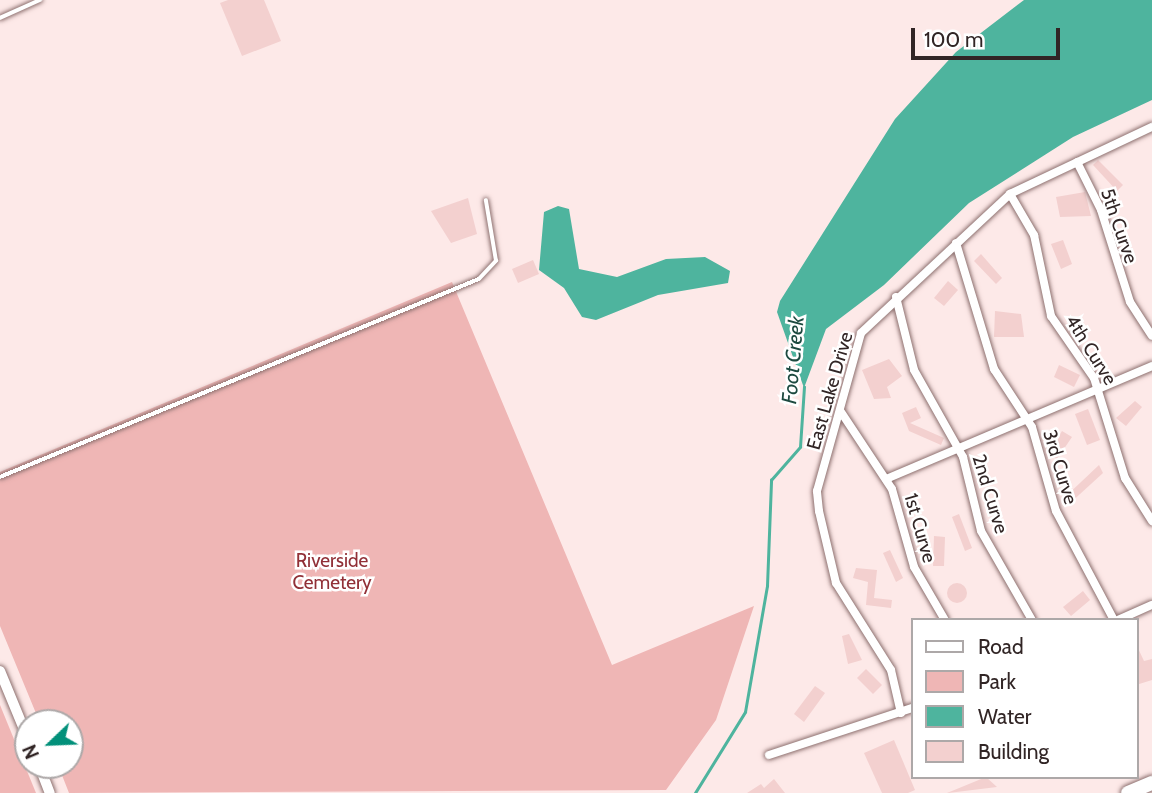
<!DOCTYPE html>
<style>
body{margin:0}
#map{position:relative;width:1152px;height:793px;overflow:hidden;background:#fde9e8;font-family:Cabin,sans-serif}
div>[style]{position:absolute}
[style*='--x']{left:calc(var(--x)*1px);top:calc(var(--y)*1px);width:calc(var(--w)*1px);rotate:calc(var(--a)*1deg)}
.green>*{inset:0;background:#efb6b5}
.water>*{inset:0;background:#4eb49e}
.stream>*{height:2.5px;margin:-1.25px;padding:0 1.25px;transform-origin:1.25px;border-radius:1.25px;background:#4eb49e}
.building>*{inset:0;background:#f3d0cf}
.round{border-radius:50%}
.roads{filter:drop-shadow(0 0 2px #8d706f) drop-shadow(0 0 2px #8d706f)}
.lane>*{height:3.5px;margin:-1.75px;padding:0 1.75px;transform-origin:1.75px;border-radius:1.75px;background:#fff}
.street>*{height:8px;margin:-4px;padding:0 4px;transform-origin:4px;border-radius:4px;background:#fff}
.secondary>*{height:10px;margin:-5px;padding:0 5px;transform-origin:5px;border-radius:5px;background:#fff}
.highway>*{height:14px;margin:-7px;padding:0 7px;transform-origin:7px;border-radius:7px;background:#fff}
span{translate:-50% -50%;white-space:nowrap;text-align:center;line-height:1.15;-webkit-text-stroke:5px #fff;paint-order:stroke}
.street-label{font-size:19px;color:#312525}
.park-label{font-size:19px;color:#913037}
.water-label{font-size:21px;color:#1c493f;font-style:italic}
.legend{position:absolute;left:911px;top:618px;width:228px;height:161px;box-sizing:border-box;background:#fff;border:2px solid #ada8a8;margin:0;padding:9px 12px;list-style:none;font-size:21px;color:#312525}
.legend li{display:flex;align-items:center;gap:14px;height:35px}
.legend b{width:35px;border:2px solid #ada8a8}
.north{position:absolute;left:14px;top:709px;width:70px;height:70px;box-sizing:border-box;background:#fff;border:2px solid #ada8a8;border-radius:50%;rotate:247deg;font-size:19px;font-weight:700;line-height:28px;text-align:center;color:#312525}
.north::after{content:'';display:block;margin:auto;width:24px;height:32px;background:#02907a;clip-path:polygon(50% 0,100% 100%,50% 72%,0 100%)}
.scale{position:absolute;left:911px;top:28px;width:149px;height:32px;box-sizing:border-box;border:4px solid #312525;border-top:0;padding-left:9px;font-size:21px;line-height:24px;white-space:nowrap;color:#312525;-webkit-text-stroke:5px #fff;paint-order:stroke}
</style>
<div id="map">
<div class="green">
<div style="clip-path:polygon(452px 282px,612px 665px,754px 606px,716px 720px,666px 790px,69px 793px,58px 765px,70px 765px,70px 723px,40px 723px,0 626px,0 472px)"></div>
<div style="clip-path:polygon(0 705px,36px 793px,0 793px)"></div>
</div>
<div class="water">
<div style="clip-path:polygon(1024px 0,1152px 0,1152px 100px,1073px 137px,969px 203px,884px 285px,826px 329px,804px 388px,777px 312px,780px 301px,895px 119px,956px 52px)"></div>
<div style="clip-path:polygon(558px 206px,569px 209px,579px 269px,617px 277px,666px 259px,705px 257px,730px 271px,728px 283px,658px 295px,596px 320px,582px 317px,564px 288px,539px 270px,544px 212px)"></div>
</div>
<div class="stream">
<div style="--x:695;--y:793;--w:95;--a:-58.3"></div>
<div style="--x:745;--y:712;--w:128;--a:-80.1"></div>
<div style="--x:767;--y:586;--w:106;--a:-87.8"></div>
<div style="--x:771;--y:480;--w:44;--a:-48.7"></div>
<div style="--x:800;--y:447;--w:60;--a:-86.2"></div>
</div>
<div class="building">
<div style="clip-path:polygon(228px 0,264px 0,281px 41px,242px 56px,220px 3px)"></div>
<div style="clip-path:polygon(1098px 160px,1123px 185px,1117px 191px,1093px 165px)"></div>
<div style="clip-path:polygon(1085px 192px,1091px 216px,1060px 217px,1056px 197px)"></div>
<div style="clip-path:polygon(468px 198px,477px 234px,451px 243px,431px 211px)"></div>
<div style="clip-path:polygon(1063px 240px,1072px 264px,1061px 269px,1051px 244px)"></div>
<div style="clip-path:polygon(981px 254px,1002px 278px,996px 284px,974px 261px)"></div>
<div style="clip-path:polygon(533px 260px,539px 274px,518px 283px,512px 269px)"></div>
<div style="clip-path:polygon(948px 281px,958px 290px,944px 306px,934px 298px)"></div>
<div style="clip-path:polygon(995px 311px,1021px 314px,1024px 337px,994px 337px)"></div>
<div style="clip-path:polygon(889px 359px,902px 376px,887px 387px,891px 398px,874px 399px,862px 370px)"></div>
<div style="clip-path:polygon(1059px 365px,1080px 375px,1074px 387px,1054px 377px)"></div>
<div style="clip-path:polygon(1135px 401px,1142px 407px,1126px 426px,1116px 418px)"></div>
<div style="clip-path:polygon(916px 407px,921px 418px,910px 423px,944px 438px,941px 445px,909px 431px,902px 413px)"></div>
<div style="clip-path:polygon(1088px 409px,1100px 440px,1087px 445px,1075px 414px)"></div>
<div style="clip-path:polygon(1062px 431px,1072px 437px,1057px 459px,1048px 453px)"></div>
<div style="clip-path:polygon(1099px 465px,1103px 473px,1068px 505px,1063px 499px)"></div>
<div style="clip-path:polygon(959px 514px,972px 548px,965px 551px,952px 517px)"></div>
<div style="clip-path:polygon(934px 536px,945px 537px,944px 566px,933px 566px)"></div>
<div style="clip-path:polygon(890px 550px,903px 578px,896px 582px,883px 553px)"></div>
<div style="clip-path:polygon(856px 568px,877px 570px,874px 598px,892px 600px,891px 608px,866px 605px,868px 582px,853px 578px)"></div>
<div class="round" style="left:947px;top:583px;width:20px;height:20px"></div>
<div style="clip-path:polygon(1083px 591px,1090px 600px,1071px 616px,1063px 607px)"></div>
<div style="clip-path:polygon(849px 634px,862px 660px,848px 664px,842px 636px)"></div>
<div style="clip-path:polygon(1136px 644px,1144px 661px,1152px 659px,1152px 680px,1136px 685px)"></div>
<div style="clip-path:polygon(866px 669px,882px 685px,873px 694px,857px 678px)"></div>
<div style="clip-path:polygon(815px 686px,825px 693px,804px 722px,794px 714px)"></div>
<div style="clip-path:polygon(894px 740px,915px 790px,908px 793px,882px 793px,864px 753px)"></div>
<div style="clip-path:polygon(986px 777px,997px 787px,948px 793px,947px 793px)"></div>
<div style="clip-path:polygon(774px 779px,785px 793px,747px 793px,761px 784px,764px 788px)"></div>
</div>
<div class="roads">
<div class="lane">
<div style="--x:0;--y:18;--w:44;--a:-24.2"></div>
<div style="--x:0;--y:477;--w:518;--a:-22.46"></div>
<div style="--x:479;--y:279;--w:25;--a:-47"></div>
<div style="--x:496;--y:261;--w:61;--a:-99.5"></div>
</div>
<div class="street">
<div style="--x:1077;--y:162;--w:54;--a:63.4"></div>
<div style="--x:1101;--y:210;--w:96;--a:72.5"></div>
<div style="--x:1130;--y:302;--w:40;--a:57.1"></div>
<div style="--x:1010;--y:194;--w:48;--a:59.7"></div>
<div style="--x:1034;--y:235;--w:83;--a:78.1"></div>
<div style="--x:1051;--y:316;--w:75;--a:55.3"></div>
<div style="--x:1094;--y:378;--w:105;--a:72.8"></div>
<div style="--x:1125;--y:478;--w:51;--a:57.9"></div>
<div style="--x:956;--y:243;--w:132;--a:73.2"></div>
<div style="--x:994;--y:369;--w:69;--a:56.8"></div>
<div style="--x:1032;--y:427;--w:87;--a:74.1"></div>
<div style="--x:1056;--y:511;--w:123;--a:62"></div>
<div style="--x:896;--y:297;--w:75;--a:76.1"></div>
<div style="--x:914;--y:370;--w:100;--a:60.6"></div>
<div style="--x:963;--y:457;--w:76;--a:76.3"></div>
<div style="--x:981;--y:531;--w:103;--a:60.2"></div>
<div style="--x:841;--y:412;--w:92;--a:56.5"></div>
<div style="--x:892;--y:489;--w:81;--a:74.2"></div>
<div style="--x:914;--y:567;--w:61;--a:59.7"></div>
<div style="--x:886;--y:479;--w:289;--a:-23"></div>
<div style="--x:1118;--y:620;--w:37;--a:-24"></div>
<div style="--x:901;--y:713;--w:44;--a:-103.1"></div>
<div style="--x:891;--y:670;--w:103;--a:-122.3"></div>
<div style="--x:836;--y:583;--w:74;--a:-103.3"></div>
<div style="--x:819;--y:511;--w:20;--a:-96"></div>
<div style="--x:817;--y:491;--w:164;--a:-74.4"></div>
<div style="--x:861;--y:333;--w:204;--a:-43"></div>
<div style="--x:1010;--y:194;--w:157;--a:-25.3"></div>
<div style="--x:769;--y:755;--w:151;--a:-18.2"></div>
</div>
<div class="secondary">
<div style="--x:0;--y:671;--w:74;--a:67.6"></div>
<div style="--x:39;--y:765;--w:30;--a:69"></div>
</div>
<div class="highway">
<div style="--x:1128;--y:793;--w:26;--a:-23"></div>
</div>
</div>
<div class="street-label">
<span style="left:1119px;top:226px;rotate:71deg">5th Curve</span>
<span style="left:1091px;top:350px;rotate:58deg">4th Curve</span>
<span style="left:830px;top:391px;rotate:-74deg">East Lake Drive</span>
<span style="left:1060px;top:467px;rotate:73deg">3rd Curve</span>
<span style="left:990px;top:494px;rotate:73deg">2nd Curve</span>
<span style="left:920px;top:528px;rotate:74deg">1st Curve</span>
</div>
<div class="park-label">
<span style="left:332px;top:572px">Riverside<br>Cemetery</span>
</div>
<div class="water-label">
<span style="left:793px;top:360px;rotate:-85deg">Foot Creek</span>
</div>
<ul class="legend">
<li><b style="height:9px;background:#fff"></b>Road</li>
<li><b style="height:19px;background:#efb6b5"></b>Park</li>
<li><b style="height:19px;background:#4eb49e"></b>Water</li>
<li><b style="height:19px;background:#f3d0cf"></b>Building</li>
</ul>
<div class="north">N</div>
<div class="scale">100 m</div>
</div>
